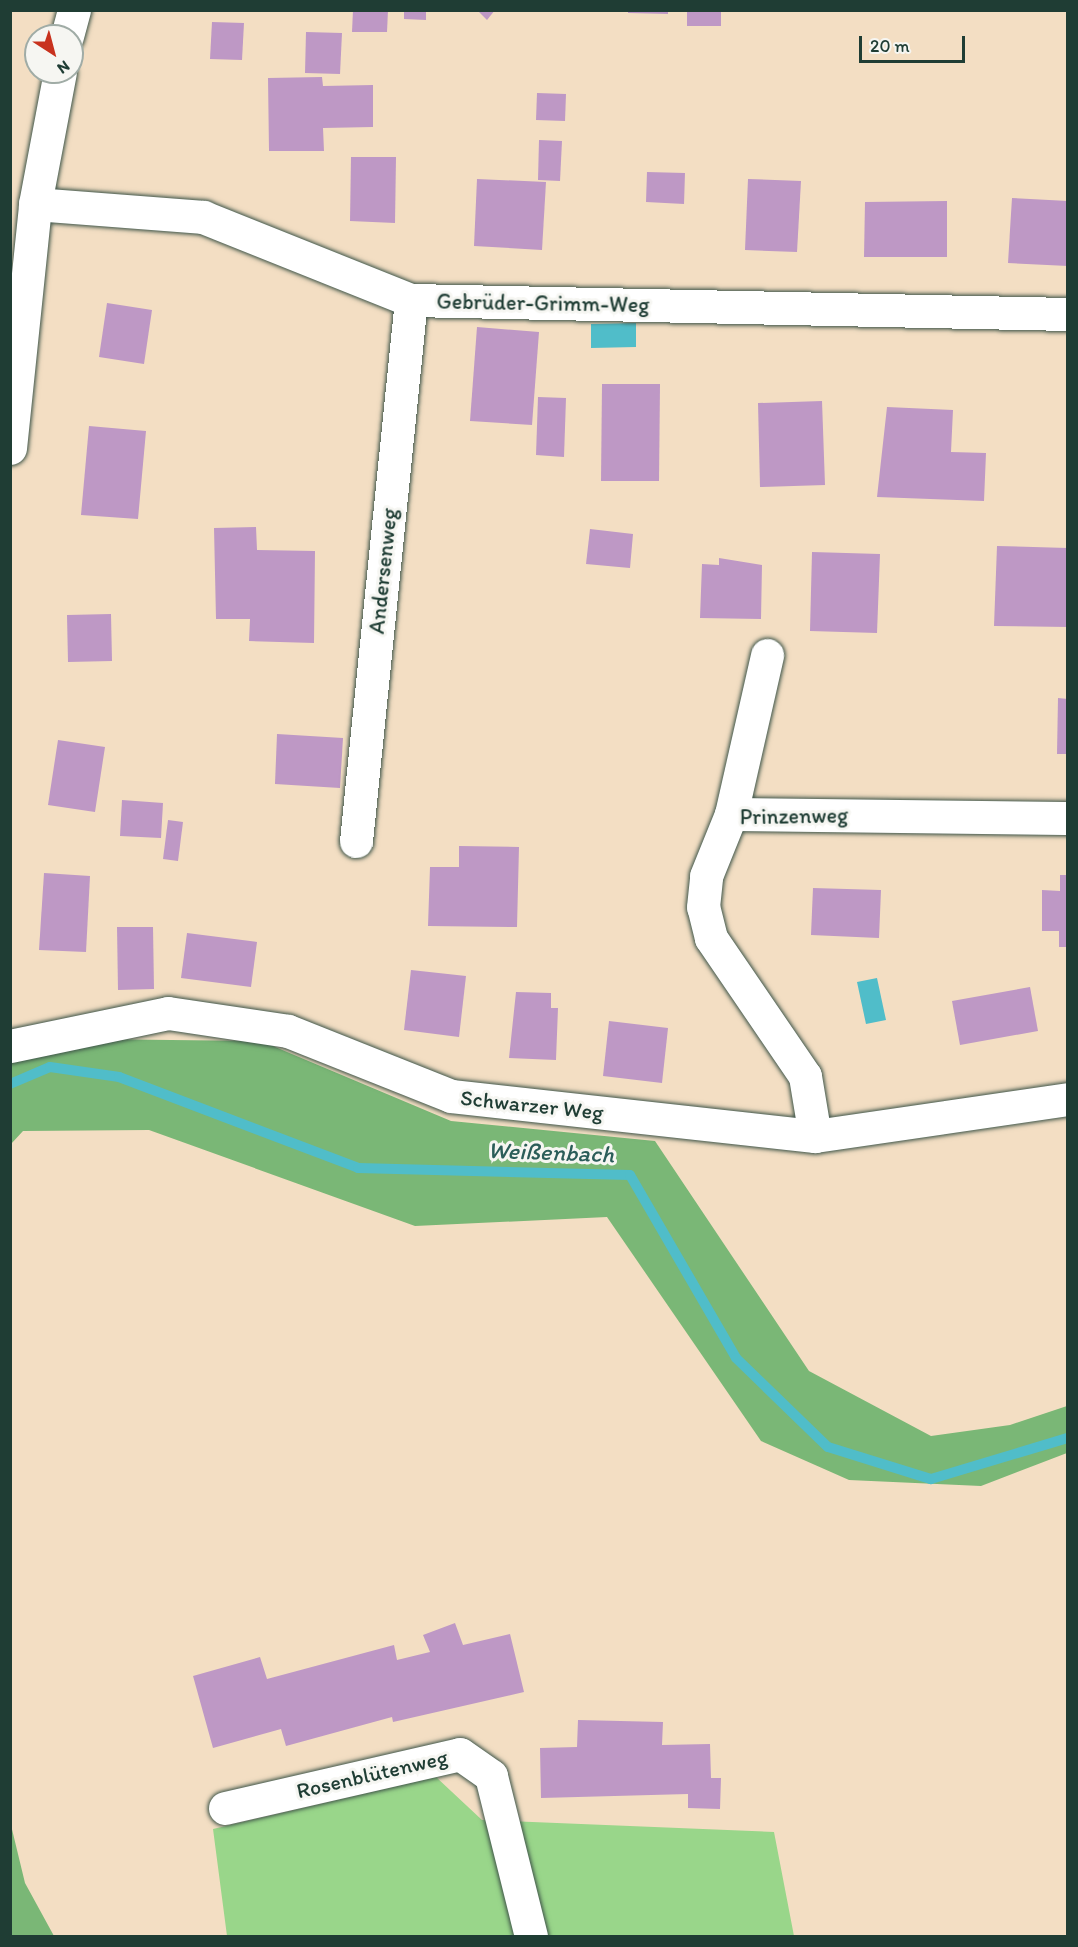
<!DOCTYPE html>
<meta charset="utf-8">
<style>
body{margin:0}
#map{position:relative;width:1078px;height:1947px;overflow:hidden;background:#f3dec3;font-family:Itim,sans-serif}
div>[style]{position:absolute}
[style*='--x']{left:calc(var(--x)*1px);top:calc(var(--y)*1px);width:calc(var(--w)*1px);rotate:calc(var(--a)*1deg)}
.green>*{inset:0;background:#99d68a}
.forest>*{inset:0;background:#7ab776}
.water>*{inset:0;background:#50bdc9}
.stream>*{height:10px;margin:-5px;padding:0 5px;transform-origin:5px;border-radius:5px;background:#50bdc9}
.building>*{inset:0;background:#be98c5}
.roads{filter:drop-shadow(0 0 2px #3f5549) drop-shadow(0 0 2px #3f5549)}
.minor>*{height:33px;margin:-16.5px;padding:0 16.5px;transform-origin:16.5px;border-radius:16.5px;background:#fff}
.major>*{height:33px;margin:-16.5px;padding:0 16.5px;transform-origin:16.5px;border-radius:16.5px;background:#fff}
span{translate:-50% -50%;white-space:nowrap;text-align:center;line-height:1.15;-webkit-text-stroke:6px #f6f6f2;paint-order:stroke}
.street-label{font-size:22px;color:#1f3d34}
.water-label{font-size:24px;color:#2b5d59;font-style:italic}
.frame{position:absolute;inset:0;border:12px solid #1f3d34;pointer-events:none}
.north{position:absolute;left:24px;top:24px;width:60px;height:60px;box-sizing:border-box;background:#f6f6f2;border:2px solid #a0aca6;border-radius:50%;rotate:144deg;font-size:16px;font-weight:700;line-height:24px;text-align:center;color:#1f3d34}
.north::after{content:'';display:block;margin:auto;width:21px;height:27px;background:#c8321e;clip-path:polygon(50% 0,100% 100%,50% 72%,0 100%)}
.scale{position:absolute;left:859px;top:36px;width:106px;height:27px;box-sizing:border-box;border:3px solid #1f3d34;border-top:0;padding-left:8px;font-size:18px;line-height:21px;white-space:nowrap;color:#1f3d34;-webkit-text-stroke:4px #f6f6f2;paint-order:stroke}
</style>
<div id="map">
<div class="green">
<div style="clip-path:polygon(436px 1777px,482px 1820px,774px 1832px,794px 1936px,227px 1936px,213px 1829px)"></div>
</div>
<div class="forest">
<div style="clip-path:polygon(87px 1039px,261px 1041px,451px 1121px,655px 1141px,809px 1371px,931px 1436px,1010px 1425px,1067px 1406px,1067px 1453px,981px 1486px,849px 1480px,761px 1441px,607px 1217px,415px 1226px,149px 1130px,23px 1131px,11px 1144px,11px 1062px)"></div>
<div style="clip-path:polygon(10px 1821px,25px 1883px,54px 1936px,11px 1936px)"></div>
</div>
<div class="water">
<div style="clip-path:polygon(636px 323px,636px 347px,591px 348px,591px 324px)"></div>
<div style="clip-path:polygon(877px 978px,886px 1020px,866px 1024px,857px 982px)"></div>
</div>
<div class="stream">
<div style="--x:10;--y:1084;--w:43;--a:-23"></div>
<div style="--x:50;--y:1067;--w:70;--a:8.2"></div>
<div style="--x:119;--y:1077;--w:256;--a:20.8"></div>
<div style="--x:358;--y:1168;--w:272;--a:1.5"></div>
<div style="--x:630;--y:1175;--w:211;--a:59.9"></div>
<div style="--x:736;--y:1358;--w:128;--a:44.1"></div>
<div style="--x:828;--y:1447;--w:108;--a:17.3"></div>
<div style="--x:931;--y:1479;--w:143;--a:-16.7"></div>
</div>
<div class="building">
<div style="clip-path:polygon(353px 10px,388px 10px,387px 32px,352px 32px)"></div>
<div style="clip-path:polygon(404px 10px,426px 10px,426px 20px,404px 19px)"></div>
<div style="clip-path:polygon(477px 10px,495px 10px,487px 20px)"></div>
<div style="clip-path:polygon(628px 10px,668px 10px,668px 14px,628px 13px)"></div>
<div style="clip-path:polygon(687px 10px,721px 10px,721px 26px,687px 26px)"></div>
<div style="clip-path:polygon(212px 22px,244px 23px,242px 60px,210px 59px)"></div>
<div style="clip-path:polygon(306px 32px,342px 33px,340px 74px,305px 73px)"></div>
<div style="clip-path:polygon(322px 77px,323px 86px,373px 85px,373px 127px,323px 128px,324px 151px,269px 151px,268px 78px)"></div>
<div style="clip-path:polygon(537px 93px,566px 94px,565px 121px,536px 120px)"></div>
<div style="clip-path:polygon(539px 140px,562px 141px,560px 181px,538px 180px)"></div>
<div style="clip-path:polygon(351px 157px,396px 157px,395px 223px,350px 221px)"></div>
<div style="clip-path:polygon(647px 172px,685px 173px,684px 204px,646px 202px)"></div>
<div style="clip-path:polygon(477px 179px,546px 182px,542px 250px,474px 246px)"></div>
<div style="clip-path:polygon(748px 179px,801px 181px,797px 252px,745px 250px)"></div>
<div style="clip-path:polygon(1012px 198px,1068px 201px,1068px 266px,1008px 263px)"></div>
<div style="clip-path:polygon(947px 201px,947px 257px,864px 257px,865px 202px)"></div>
<div style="clip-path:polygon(107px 303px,152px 310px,144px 364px,99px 357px)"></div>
<div style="clip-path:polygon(477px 327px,539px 332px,532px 425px,470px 421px)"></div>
<div style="clip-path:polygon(602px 384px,660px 384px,659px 481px,601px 481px)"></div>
<div style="clip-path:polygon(538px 397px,566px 398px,564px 457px,536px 455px)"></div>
<div style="clip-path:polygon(822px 401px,825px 485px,760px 487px,758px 403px)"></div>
<div style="clip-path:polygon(887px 407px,953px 410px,951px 452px,986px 453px,984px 501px,877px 497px)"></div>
<div style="clip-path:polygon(89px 426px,146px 431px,138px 519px,81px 515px)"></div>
<div style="clip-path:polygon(256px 527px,257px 550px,315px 551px,314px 643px,249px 641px,250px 619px,216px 619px,214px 528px)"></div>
<div style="clip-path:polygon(590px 529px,633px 534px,630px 568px,586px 564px)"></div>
<div style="clip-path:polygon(997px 546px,1068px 548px,1068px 627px,994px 626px)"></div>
<div style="clip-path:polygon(812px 552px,880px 554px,877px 633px,810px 631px)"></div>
<div style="clip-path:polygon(719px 558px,762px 565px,761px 619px,700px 618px,702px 564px,719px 565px)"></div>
<div style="clip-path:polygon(111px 614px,112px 661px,68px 662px,67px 615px)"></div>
<div style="clip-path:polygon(1058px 698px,1068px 699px,1068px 754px,1057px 754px)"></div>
<div style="clip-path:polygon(277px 734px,343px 738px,340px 788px,275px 784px)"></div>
<div style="clip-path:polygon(58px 740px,105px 747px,95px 812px,48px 805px)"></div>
<div style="clip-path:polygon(122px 800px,163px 803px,161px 838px,120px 836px)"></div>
<div style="clip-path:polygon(168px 820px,183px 822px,178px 861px,163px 859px)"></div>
<div style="clip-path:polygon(459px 846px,519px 847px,517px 927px,428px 926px,430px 867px,459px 867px)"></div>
<div style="clip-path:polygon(44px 873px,90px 876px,86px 952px,39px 950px)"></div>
<div style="clip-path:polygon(1060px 875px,1068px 875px,1068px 947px,1059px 947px,1059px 931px,1042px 931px,1042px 890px,1060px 891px)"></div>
<div style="clip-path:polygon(813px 888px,881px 890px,879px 938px,811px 935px)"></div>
<div style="clip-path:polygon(117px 927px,153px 927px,154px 989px,118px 990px)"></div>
<div style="clip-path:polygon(187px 933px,257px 942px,251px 987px,181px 978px)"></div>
<div style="clip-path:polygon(411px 970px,466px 976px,459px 1037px,404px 1030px)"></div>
<div style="clip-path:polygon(1030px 987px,1038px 1031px,960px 1045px,952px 1001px)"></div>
<div style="clip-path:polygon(516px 992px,551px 993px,551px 1008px,558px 1008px,556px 1060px,509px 1058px)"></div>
<div style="clip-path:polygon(609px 1021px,668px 1028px,662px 1083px,603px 1076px)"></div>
<div style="clip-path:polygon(455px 1623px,463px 1645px,510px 1634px,524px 1692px,393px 1722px,392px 1717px,286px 1746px,281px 1729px,213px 1748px,193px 1676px,260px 1657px,267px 1679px,394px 1645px,397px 1660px,430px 1652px,423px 1635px)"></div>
<div style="clip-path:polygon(578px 1720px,663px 1722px,662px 1745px,710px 1744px,711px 1778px,721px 1778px,720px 1809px,688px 1808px,688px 1794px,541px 1798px,540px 1748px,577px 1747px)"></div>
</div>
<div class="roads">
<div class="minor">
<div style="--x:35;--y:204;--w:169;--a:4.4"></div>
<div style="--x:203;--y:217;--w:224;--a:21.8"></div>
<div style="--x:411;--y:300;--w:657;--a:1.22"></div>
<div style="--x:731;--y:814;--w:163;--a:-77.2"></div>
<div style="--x:356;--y:841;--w:544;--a:-84.2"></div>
<div style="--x:10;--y:1046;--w:161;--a:-11.8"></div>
<div style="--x:168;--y:1013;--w:121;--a:8.5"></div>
<div style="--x:288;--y:1031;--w:175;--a:21.7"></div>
<div style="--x:451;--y:1096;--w:366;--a:6.3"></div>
<div style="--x:815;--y:1136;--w:256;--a:-8.3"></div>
<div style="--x:815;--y:1136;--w:61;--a:-99.5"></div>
<div style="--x:805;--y:1076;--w:167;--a:-124.3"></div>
<div style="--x:711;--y:938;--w:32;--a:-104"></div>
<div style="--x:703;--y:907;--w:31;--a:-84"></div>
<div style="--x:706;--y:876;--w:67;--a:-68"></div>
<div style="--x:731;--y:814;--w:337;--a:0.7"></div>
<div style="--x:225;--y:1808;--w:241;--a:-12.9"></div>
<div style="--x:460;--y:1754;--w:38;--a:35"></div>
<div style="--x:491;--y:1776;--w:165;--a:76"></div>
</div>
<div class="major">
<div style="--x:67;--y:36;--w:27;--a:-75"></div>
<div style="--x:10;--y:448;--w:245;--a:-84.1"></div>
<div style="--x:35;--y:204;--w:134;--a:-79.3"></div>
</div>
</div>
<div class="street-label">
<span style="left:543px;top:303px;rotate:1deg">Gebrüder-Grimm-Weg</span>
<span style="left:383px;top:571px;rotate:-84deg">Andersenweg</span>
<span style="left:794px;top:816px;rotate:-1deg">Prinzenweg</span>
<span style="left:532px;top:1105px;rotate:6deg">Schwarzer Weg</span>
<span style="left:372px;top:1774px;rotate:-13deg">Rosenblütenweg</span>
</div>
<div class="water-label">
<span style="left:551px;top:1152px;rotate:2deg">Weißenbach</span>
</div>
<div class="frame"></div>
<div class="north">N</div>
<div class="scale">20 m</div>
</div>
